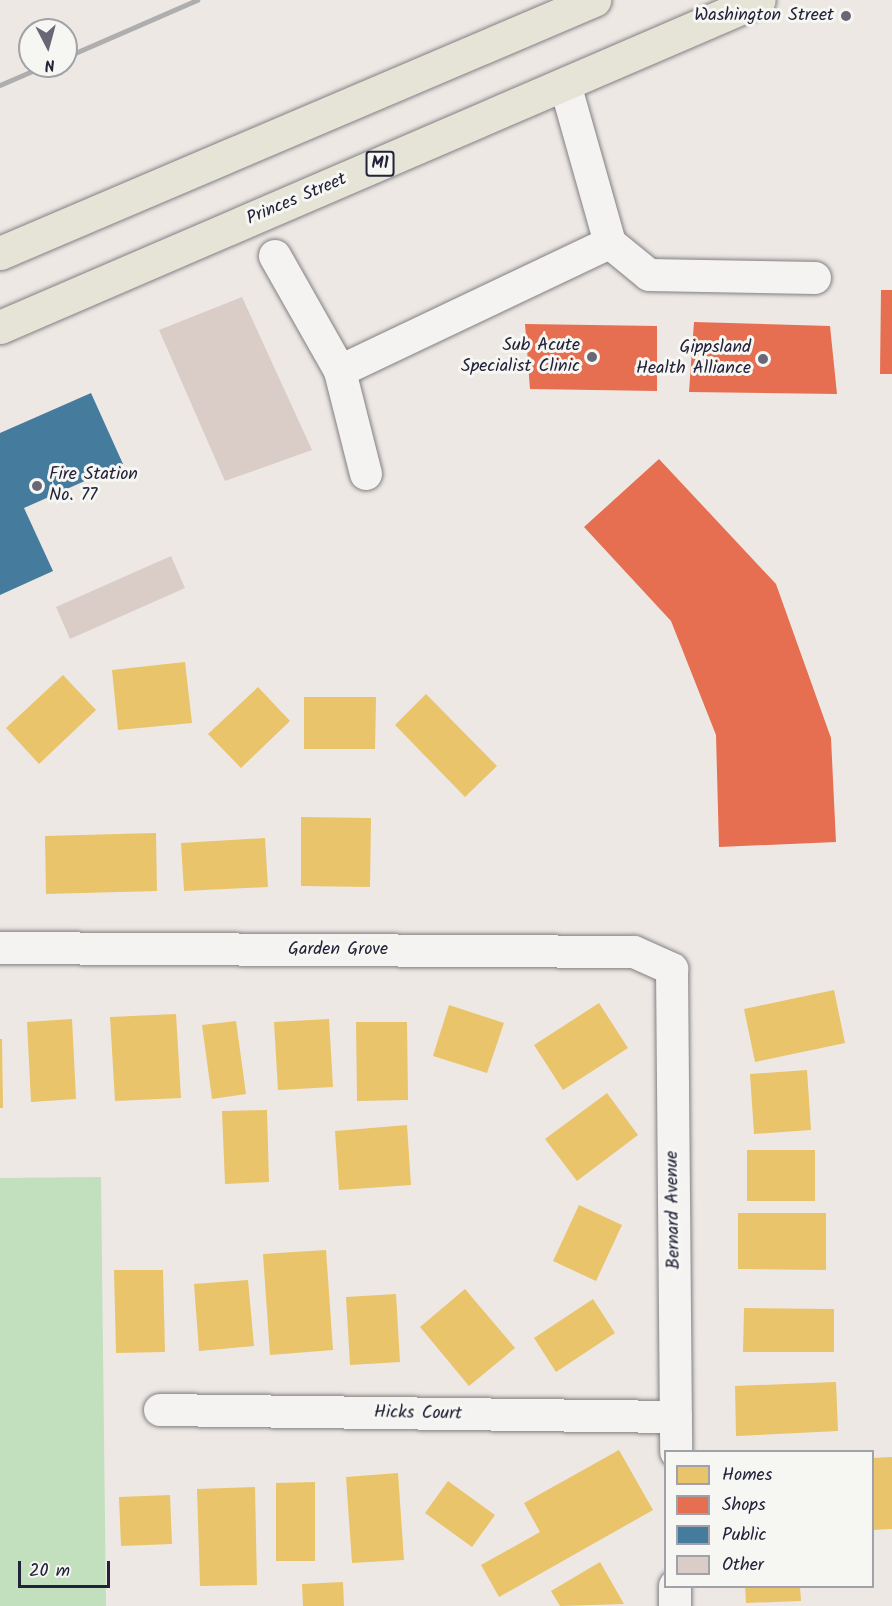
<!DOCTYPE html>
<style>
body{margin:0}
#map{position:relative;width:892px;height:1606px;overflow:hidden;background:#eee8e4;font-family:Kalam,sans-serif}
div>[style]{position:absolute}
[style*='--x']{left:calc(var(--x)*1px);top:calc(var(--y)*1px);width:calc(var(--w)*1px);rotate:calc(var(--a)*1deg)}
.green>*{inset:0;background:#c3e0be}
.homes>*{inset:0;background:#e9c46a}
.shops>*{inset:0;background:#e76f51}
.public>*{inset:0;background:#457b9d}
.building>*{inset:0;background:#daccc7}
.roads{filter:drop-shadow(0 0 2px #828083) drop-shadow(0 0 2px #828083)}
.street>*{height:32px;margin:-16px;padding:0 16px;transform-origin:16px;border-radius:16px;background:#f4f3f1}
.highway>*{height:33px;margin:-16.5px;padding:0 16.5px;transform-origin:16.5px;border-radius:16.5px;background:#e6e4d7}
.rail>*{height:4.5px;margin:-2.25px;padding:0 2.25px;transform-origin:2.25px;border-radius:2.25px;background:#afaeaf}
.dots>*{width:16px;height:16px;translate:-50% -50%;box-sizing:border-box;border:3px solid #f6f6f2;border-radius:50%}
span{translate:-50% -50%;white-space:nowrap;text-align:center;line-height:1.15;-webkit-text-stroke:6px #f6f6f2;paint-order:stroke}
.shield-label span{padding:2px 4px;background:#f6f6f2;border:2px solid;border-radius:4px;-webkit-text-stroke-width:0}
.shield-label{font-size:16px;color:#22223b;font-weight:700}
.poi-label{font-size:18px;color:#22223b}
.right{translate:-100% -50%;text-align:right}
.left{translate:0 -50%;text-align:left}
.street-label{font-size:18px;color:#22223b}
.legend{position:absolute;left:664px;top:1450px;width:210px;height:138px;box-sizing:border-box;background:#f6f6f2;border:2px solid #a1a1a9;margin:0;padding:8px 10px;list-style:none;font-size:18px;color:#22223b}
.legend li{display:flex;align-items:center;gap:12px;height:30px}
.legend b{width:30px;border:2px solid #a1a1a9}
.north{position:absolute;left:18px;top:18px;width:60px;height:60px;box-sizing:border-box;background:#f6f6f2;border:2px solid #a1a1a9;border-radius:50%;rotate:174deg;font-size:16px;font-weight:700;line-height:24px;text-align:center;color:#22223b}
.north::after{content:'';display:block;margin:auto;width:21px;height:27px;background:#696776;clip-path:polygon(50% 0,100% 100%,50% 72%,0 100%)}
.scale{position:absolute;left:18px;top:1561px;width:92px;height:27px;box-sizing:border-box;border:3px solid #22223b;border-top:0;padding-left:8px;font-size:18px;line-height:21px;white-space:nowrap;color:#22223b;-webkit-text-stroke:4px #f6f6f2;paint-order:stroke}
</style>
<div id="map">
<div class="green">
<div style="clip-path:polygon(101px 1177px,106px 1606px,0 1606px,0 1178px)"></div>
</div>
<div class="homes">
<div style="clip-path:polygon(185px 662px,192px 723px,118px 730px,112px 670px)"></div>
<div style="clip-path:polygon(63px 675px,96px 710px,39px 764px,6px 728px)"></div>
<div style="clip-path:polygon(258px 687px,290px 721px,241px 768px,208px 734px)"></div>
<div style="clip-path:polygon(426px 694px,497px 766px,465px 797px,395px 725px)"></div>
<div style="clip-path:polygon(304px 697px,376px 697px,375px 749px,304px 749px)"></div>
<div style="clip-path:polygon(301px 817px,371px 818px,370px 887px,301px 886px)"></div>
<div style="clip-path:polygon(156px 833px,157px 891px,46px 894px,45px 836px)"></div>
<div style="clip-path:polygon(265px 838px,268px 887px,184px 891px,181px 843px)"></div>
<div style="clip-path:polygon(834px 990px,845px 1043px,755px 1062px,744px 1009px)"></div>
<div style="clip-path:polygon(599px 1003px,628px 1048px,563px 1090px,534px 1045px)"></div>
<div style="clip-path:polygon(449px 1005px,504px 1023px,487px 1073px,433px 1056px)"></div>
<div style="clip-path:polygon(176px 1014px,181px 1098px,115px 1101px,110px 1017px)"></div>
<div style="clip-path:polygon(72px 1019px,76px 1099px,31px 1102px,27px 1022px)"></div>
<div style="clip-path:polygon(329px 1019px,333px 1087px,278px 1090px,274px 1022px)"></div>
<div style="clip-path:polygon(236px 1021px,246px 1094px,212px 1099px,202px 1025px)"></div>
<div style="clip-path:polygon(356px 1022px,407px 1022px,408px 1100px,357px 1101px)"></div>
<div style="clip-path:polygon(0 1039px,2px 1039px,3px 1108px,0 1108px)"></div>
<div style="clip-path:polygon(807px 1070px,811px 1130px,754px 1134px,750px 1074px)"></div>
<div style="clip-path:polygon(607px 1093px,638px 1135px,577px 1181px,545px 1139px)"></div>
<div style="clip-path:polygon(267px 1110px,269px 1182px,225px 1184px,222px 1111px)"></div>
<div style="clip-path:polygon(407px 1125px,411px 1185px,339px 1190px,335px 1131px)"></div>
<div style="clip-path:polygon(747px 1150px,815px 1150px,815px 1201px,747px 1201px)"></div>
<div style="clip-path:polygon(579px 1205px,622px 1225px,596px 1281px,553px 1261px)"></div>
<div style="clip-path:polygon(738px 1213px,826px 1213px,826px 1270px,738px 1269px)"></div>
<div style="clip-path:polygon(326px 1250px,333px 1350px,270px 1355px,263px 1254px)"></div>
<div style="clip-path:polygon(114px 1270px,163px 1270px,165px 1352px,116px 1353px)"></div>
<div style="clip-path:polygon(248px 1280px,254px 1346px,199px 1351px,194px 1284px)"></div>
<div style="clip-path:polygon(465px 1289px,515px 1348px,469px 1386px,420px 1327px)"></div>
<div style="clip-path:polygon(396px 1294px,400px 1362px,350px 1365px,346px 1297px)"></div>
<div style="clip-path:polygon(593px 1299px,615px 1333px,556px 1372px,534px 1338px)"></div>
<div style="clip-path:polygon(744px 1308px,834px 1309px,834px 1352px,743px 1352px)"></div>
<div style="clip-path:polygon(836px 1382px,838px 1431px,736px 1436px,735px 1386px)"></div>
<div style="clip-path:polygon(619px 1450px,653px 1510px,499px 1597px,481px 1565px,540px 1532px,524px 1503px)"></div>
<div style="clip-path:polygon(892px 1457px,892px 1529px,872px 1530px,872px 1458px)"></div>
<div style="clip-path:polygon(398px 1473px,404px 1560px,352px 1563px,346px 1477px)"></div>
<div style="clip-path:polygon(448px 1481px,495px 1515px,472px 1547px,425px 1513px)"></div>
<div style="clip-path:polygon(315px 1482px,315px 1561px,276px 1561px,276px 1483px)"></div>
<div style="clip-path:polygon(255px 1487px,257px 1585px,200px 1586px,197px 1489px)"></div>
<div style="clip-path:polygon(170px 1495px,172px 1544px,121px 1546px,119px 1497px)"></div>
<div style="clip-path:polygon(600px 1562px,624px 1604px,560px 1606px,551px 1591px)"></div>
<div style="clip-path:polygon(343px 1582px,344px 1606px,303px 1606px,302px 1584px)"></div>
<div style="clip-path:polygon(745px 1586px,800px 1586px,801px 1601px,746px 1603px)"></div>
</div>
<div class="shops">
<div style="clip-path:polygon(881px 290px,892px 290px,892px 374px,880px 374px)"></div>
<div style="clip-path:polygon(694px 322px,830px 326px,837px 394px,689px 392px)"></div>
<div style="clip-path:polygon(525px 324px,657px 326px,657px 391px,530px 389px)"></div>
<div style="clip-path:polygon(659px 459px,776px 584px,831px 738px,836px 842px,719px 847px,716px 735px,671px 621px,584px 527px)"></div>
</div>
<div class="public">
<div style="clip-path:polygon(91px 393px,123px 464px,24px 508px,53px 571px,0 595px,0 433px)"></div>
</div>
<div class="building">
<div style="clip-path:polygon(242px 297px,312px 450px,225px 481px,159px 330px)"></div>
<div style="clip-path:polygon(171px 556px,185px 588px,70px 639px,56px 607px)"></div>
</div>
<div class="roads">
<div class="street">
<div style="--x:610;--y:243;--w:50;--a:39.4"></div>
<div style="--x:649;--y:275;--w:166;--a:1"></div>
<div style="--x:275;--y:256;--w:132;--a:60.5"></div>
<div style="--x:366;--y:474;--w:106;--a:-104.2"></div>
<div style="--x:340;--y:371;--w:299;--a:-25.4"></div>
<div style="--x:610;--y:243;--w:165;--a:-105.8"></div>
<div style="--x:0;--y:948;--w:634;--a:0.36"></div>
<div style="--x:634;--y:952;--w:42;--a:24.1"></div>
<div style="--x:672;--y:969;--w:483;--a:89.5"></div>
<div style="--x:160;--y:1410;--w:516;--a:0.78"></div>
<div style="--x:675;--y:1606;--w:20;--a:-90"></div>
</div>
<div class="highway">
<div style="--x:0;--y:253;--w:646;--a:-23.07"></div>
<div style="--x:0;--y:327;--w:826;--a:-23.31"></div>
</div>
</div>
<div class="rail">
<div style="--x:66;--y:57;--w:143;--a:-23.5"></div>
<div style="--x:0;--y:85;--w:48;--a:-23.4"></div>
</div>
<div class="dots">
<div style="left:846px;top:16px;background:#696776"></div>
<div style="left:592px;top:357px;background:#696776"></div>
<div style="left:763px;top:359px;background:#696776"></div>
<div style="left:37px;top:486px;background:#696776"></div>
</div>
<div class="shield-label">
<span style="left:380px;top:164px">M1</span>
</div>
<div class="poi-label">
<span class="right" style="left:834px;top:16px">Washington Street</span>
<span class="right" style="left:580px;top:357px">Sub Acute<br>Specialist Clinic</span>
<span class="right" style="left:751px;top:359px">Gippsland<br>Health Alliance</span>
<span class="left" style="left:49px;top:486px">Fire Station<br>No. 77</span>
</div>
<div class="street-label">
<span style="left:297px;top:200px;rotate:-23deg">Princes Street</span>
<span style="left:338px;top:950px">Garden Grove</span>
<span style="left:674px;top:1210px;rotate:-91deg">Bernard Avenue</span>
<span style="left:418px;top:1414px;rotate:1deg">Hicks Court</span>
</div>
<ul class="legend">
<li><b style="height:16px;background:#e9c46a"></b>Homes</li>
<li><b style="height:16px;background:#e76f51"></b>Shops</li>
<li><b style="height:16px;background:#457b9d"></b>Public</li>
<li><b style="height:16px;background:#daccc7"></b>Other</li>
</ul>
<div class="north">N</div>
<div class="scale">20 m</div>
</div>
